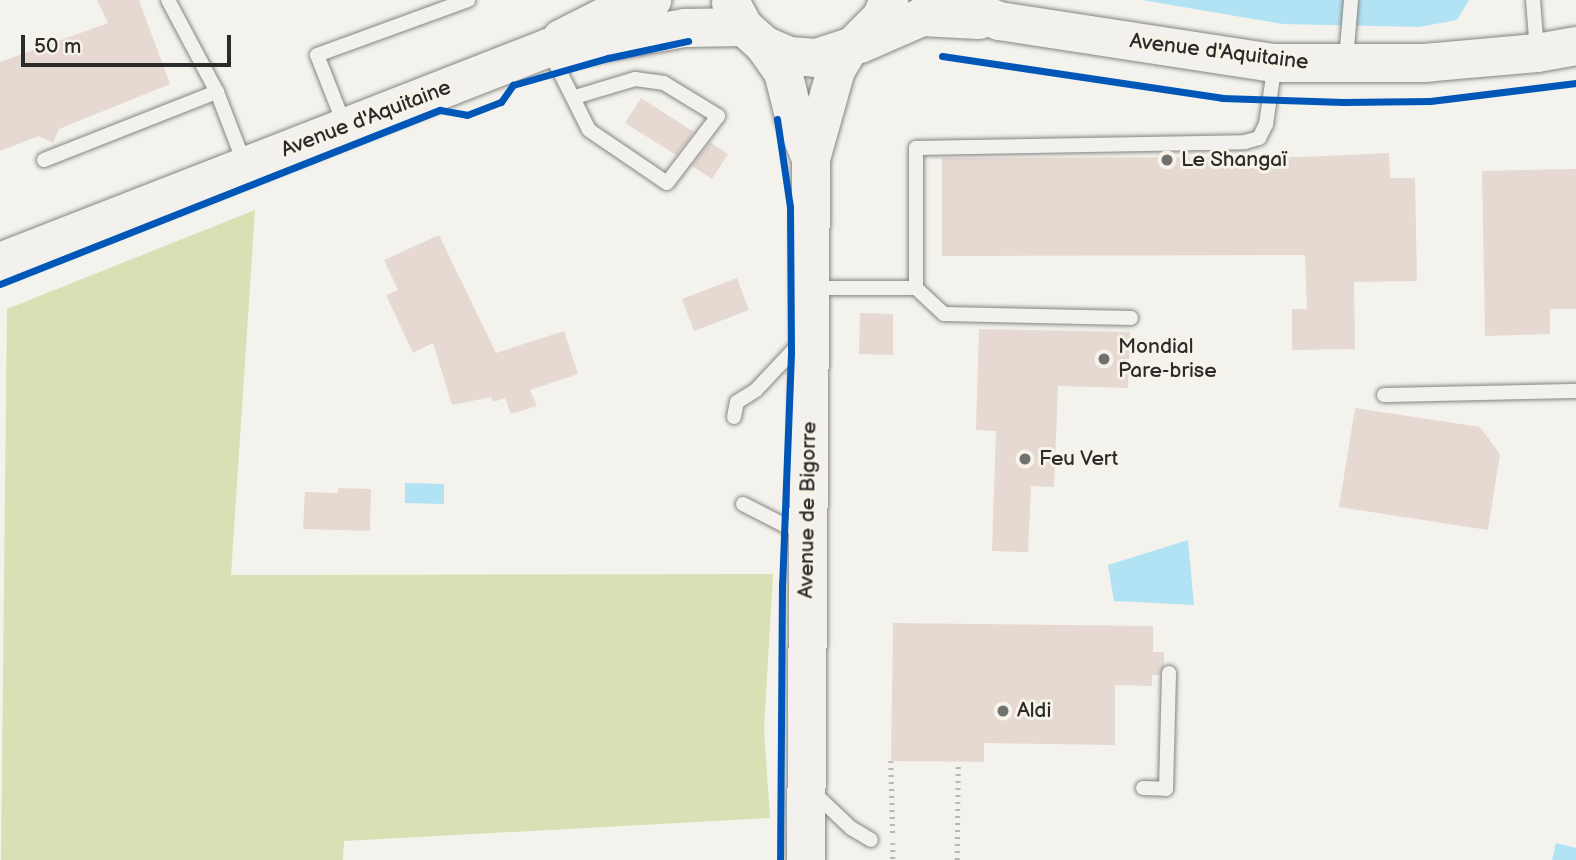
<!DOCTYPE html>
<meta charset="utf-8">
<style>
body{margin:0}
#map{position:relative;width:1576px;height:860px;overflow:hidden;background:#f4f2ec;font-family:"Balsamiq Sans",sans-serif}
div>[style]{position:absolute}
[style*='--x']{left:calc(var(--x)*1px);top:calc(var(--y)*1px);width:calc(var(--w)*1px);rotate:calc(var(--a)*1deg)}
.green>*{inset:0;background:#d9e0b3}
.water>*{inset:0;background:#b2e3f4}
.building>*{inset:0;background:#e5d9d2}
.path>*{height:4.5px;margin-top:-2.25px;transform-origin:0;background:repeating-linear-gradient(90deg,#b8b7b5 0 2px,transparent 0 7px)}
.roads{filter:drop-shadow(0 0 2px #858582) drop-shadow(0 0 2px #858582)}
.lane>*{height:14px;margin:-7px;padding:0 7px;transform-origin:7px;border-radius:7px;background:#f2f1ed}
.secondary>*{height:38px;margin:-19px;padding:0 19px;transform-origin:19px;border-radius:19px;background:#f2f1ed}
.cycleway>*{height:7px;margin:-3.5px;padding:0 3.5px;transform-origin:3.5px;border-radius:3.5px;background:#0057b8}
.dots>*{width:19px;height:19px;translate:-50% -50%;box-sizing:border-box;border:4px solid #f7f3e8;border-radius:50%}
span{translate:-50% -50%;white-space:nowrap;text-align:center;line-height:1.15;-webkit-text-stroke:6px #f7f3e8;paint-order:stroke}
.street-label{font-size:21px;color:#2b2b2b}
.poi-label{font-size:21px;color:#2b2b2b}
.left{translate:0 -50%;text-align:left}
.scale{position:absolute;left:21px;top:35px;width:210px;height:32px;box-sizing:border-box;border:4px solid #2b2b2b;border-top:0;padding-left:9px;font-size:21px;line-height:24px;white-space:nowrap;color:#2b2b2b;-webkit-text-stroke:5px #f7f3e8;paint-order:stroke}
</style>
<div id="map">
<div class="green">
<div style="clip-path:polygon(255px 210px,231px 575px,773px 574px,764px 729px,770px 818px,344px 841px,343px 860px,1px 860px,7px 309px)"></div>
</div>
<div class="water">
<div style="clip-path:polygon(1142px 0,1469px 0,1457px 20px,1419px 27px,1283px 24px)"></div>
<div style="clip-path:polygon(405px 483px,444px 484px,444px 504px,405px 503px)"></div>
<div style="clip-path:polygon(1188px 540px,1194px 605px,1114px 601px,1108px 565px)"></div>
<div style="clip-path:polygon(1556px 843px,1576px 848px,1576px 860px,1552px 860px)"></div>
</div>
<div class="building">
<div style="clip-path:polygon(97px 0,139px 0,170px 84px,59px 129px,53px 143px,39px 136px,0 151px,0 62px,108px 23px)"></div>
<div style="clip-path:polygon(641px 98px,694px 132px,676px 155px,625px 123px)"></div>
<div style="clip-path:polygon(710px 142px,728px 154px,712px 179px,692px 166px)"></div>
<div style="clip-path:polygon(1389px 153px,1390px 178px,1415px 178px,1417px 281px,1354px 282px,1355px 349px,1292px 350px,1292px 309px,1307px 309px,1305px 255px,942px 256px,942px 158px,1303px 157px)"></div>
<div style="clip-path:polygon(1576px 169px,1576px 309px,1550px 309px,1550px 334px,1485px 336px,1482px 171px)"></div>
<div style="clip-path:polygon(439px 235px,496px 353px,564px 331px,578px 374px,530px 390px,537px 406px,511px 414px,505px 398px,493px 402px,491px 397px,452px 405px,433px 343px,413px 353px,386px 295px,398px 290px,384px 260px)"></div>
<div style="clip-path:polygon(737px 278px,749px 310px,694px 331px,682px 299px)"></div>
<div style="clip-path:polygon(860px 313px,893px 314px,893px 355px,859px 354px)"></div>
<div style="clip-path:polygon(979px 329px,1130px 332px,1128px 388px,1058px 386px,1054px 487px,1031px 486px,1028px 552px,992px 551px,996px 431px,976px 430px)"></div>
<div style="clip-path:polygon(1355px 408px,1480px 427px,1500px 454px,1488px 530px,1339px 507px)"></div>
<div style="clip-path:polygon(338px 488px,371px 489px,370px 531px,303px 529px,305px 492px,338px 493px)"></div>
<div style="clip-path:polygon(893px 623px,1153px 626px,1153px 652px,1164px 652px,1164px 665px,1159px 675px,1152px 675px,1152px 686px,1115px 685px,1115px 745px,984px 743px,984px 762px,891px 761px)"></div>
</div>
<div class="path">
<div style="--x:891;--y:761;--w:74;--a:88.5"></div>
<div style="--x:893;--y:843;--w:17;--a:90"></div>
<div style="--x:957;--y:860;--w:98;--a:-89.4"></div>
</div>
<div class="roads">
<div class="lane">
<div style="--x:168;--y:0;--w:104;--a:62"></div>
<div style="--x:1533;--y:0;--w:51;--a:85.5"></div>
<div style="--x:550;--y:52;--w:87;--a:63.4"></div>
<div style="--x:589;--y:130;--w:94;--a:34.2"></div>
<div style="--x:667;--y:183;--w:84;--a:-52.7"></div>
<div style="--x:718;--y:116;--w:63;--a:-148.6"></div>
<div style="--x:664;--y:83;--w:29;--a:-172"></div>
<div style="--x:635;--y:79;--w:63;--a:163.3"></div>
<div style="--x:1346;--y:60;--w:60;--a:-85.2"></div>
<div style="--x:345;--y:126;--w:76;--a:-111.5"></div>
<div style="--x:317;--y:55;--w:161;--a:-20"></div>
<div style="--x:44;--y:160;--w:186;--a:-21.5"></div>
<div style="--x:217;--y:92;--w:78;--a:69"></div>
<div style="--x:812;--y:288;--w:104;--a:0"></div>
<div style="--x:916;--y:288;--w:38;--a:43"></div>
<div style="--x:944;--y:314;--w:187;--a:1.2"></div>
<div style="--x:916;--y:288;--w:140;--a:-90"></div>
<div style="--x:916;--y:148;--w:329;--a:-1"></div>
<div style="--x:1245;--y:142;--w:15;--a:-16"></div>
<div style="--x:1259;--y:138;--w:16;--a:-63"></div>
<div style="--x:1266;--y:124;--w:62;--a:-81.6"></div>
<div style="--x:1384;--y:395;--w:192;--a:-1.2"></div>
<div style="--x:734;--y:417;--w:15;--a:-79"></div>
<div style="--x:737;--y:402;--w:22;--a:-32"></div>
<div style="--x:756;--y:390;--w:66;--a:-46.8"></div>
<div style="--x:743;--y:504;--w:46;--a:27.1"></div>
<div style="--x:784;--y:525;--w:22;--a:16"></div>
<div style="--x:1143;--y:788;--w:23;--a:2"></div>
<div style="--x:1166;--y:789;--w:116;--a:-88.5"></div>
<div style="--x:813;--y:792;--w:52;--a:43.5"></div>
<div style="--x:851;--y:828;--w:23;--a:31"></div>
</div>
<div class="secondary">
<div style="--x:950;--y:0;--w:53;--a:23.2"></div>
<div style="--x:999;--y:21;--w:279;--a:8.7"></div>
<div style="--x:1275;--y:63;--w:149;--a:0"></div>
<div style="--x:1424;--y:63;--w:113;--a:-5.1"></div>
<div style="--x:1537;--y:53;--w:40;--a:-10"></div>
<div style="--x:731;--y:3;--w:27;--a:62"></div>
<div style="--x:744;--y:27;--w:27;--a:42"></div>
<div style="--x:764;--y:45;--w:27;--a:24"></div>
<div style="--x:789;--y:56;--w:27;--a:4"></div>
<div style="--x:816;--y:58;--w:39;--a:-18"></div>
<div style="--x:853;--y:46;--w:40;--a:-45"></div>
<div style="--x:881;--y:18;--w:20;--a:-66"></div>
<div style="--x:561;--y:39;--w:62;--a:-27"></div>
<div style="--x:616;--y:11;--w:38;--a:-17"></div>
<div style="--x:860;--y:44;--w:68;--a:-23.5"></div>
<div style="--x:922;--y:17;--w:57;--a:3"></div>
<div style="--x:764;--y:45;--w:33;--a:55"></div>
<div style="--x:783;--y:72;--w:45;--a:76"></div>
<div style="--x:794;--y:116;--w:46;--a:68.4"></div>
<div style="--x:0;--y:262;--w:588;--a:-21.33"></div>
<div style="--x:548;--y:48;--w:23;--a:0"></div>
<div style="--x:571;--y:48;--w:116;--a:-10"></div>
<div style="--x:685;--y:28;--w:59;--a:-1"></div>
<div style="--x:806;--y:860;--w:701;--a:-89.59"></div>
<div style="--x:811;--y:159;--w:92;--a:-74.3"></div>
<div style="--x:836;--y:70;--w:23;--a:-59"></div>
</div>
</div>
<div class="cycleway">
<div style="--x:942;--y:56;--w:283;--a:8.5"></div>
<div style="--x:1222;--y:98;--w:121;--a:1.9"></div>
<div style="--x:1343;--y:102;--w:87;--a:-0.7"></div>
<div style="--x:1430;--y:101;--w:147;--a:-7"></div>
<div style="--x:777;--y:119;--w:89;--a:81.6"></div>
<div style="--x:790;--y:207;--w:146;--a:89.6"></div>
<div style="--x:791;--y:353;--w:230;--a:92.2"></div>
<div style="--x:782;--y:583;--w:277;--a:90.4"></div>
<div style="--x:0;--y:284;--w:473;--a:-21.6"></div>
<div style="--x:440;--y:110;--w:27;--a:10"></div>
<div style="--x:467;--y:115;--w:36;--a:-21"></div>
<div style="--x:501;--y:102;--w:21;--a:-55"></div>
<div style="--x:513;--y:85;--w:99;--a:-15.9"></div>
<div style="--x:608;--y:58;--w:82;--a:-12"></div>
</div>
<div class="dots">
<div style="left:1167px;top:160px;background:#71716f"></div>
<div style="left:1104px;top:359px;background:#71716f"></div>
<div style="left:1025px;top:459px;background:#71716f"></div>
<div style="left:1003px;top:711px;background:#71716f"></div>
</div>
<div class="street-label">
<span style="left:1219px;top:52px;rotate:7deg">Avenue d'Aquitaine</span>
<span style="left:366px;top:119px;rotate:-21deg">Avenue d'Aquitaine</span>
<span style="left:808px;top:510px;rotate:-89deg">Avenue de Bigorre</span>
</div>
<div class="poi-label">
<span class="left" style="left:1181px;top:160px">Le Shangaï</span>
<span class="left" style="left:1118px;top:359px">Mondial<br>Pare-brise</span>
<span class="left" style="left:1039px;top:459px">Feu Vert</span>
<span class="left" style="left:1017px;top:711px">Aldi</span>
</div>
<div class="scale">50 m</div>
</div>
